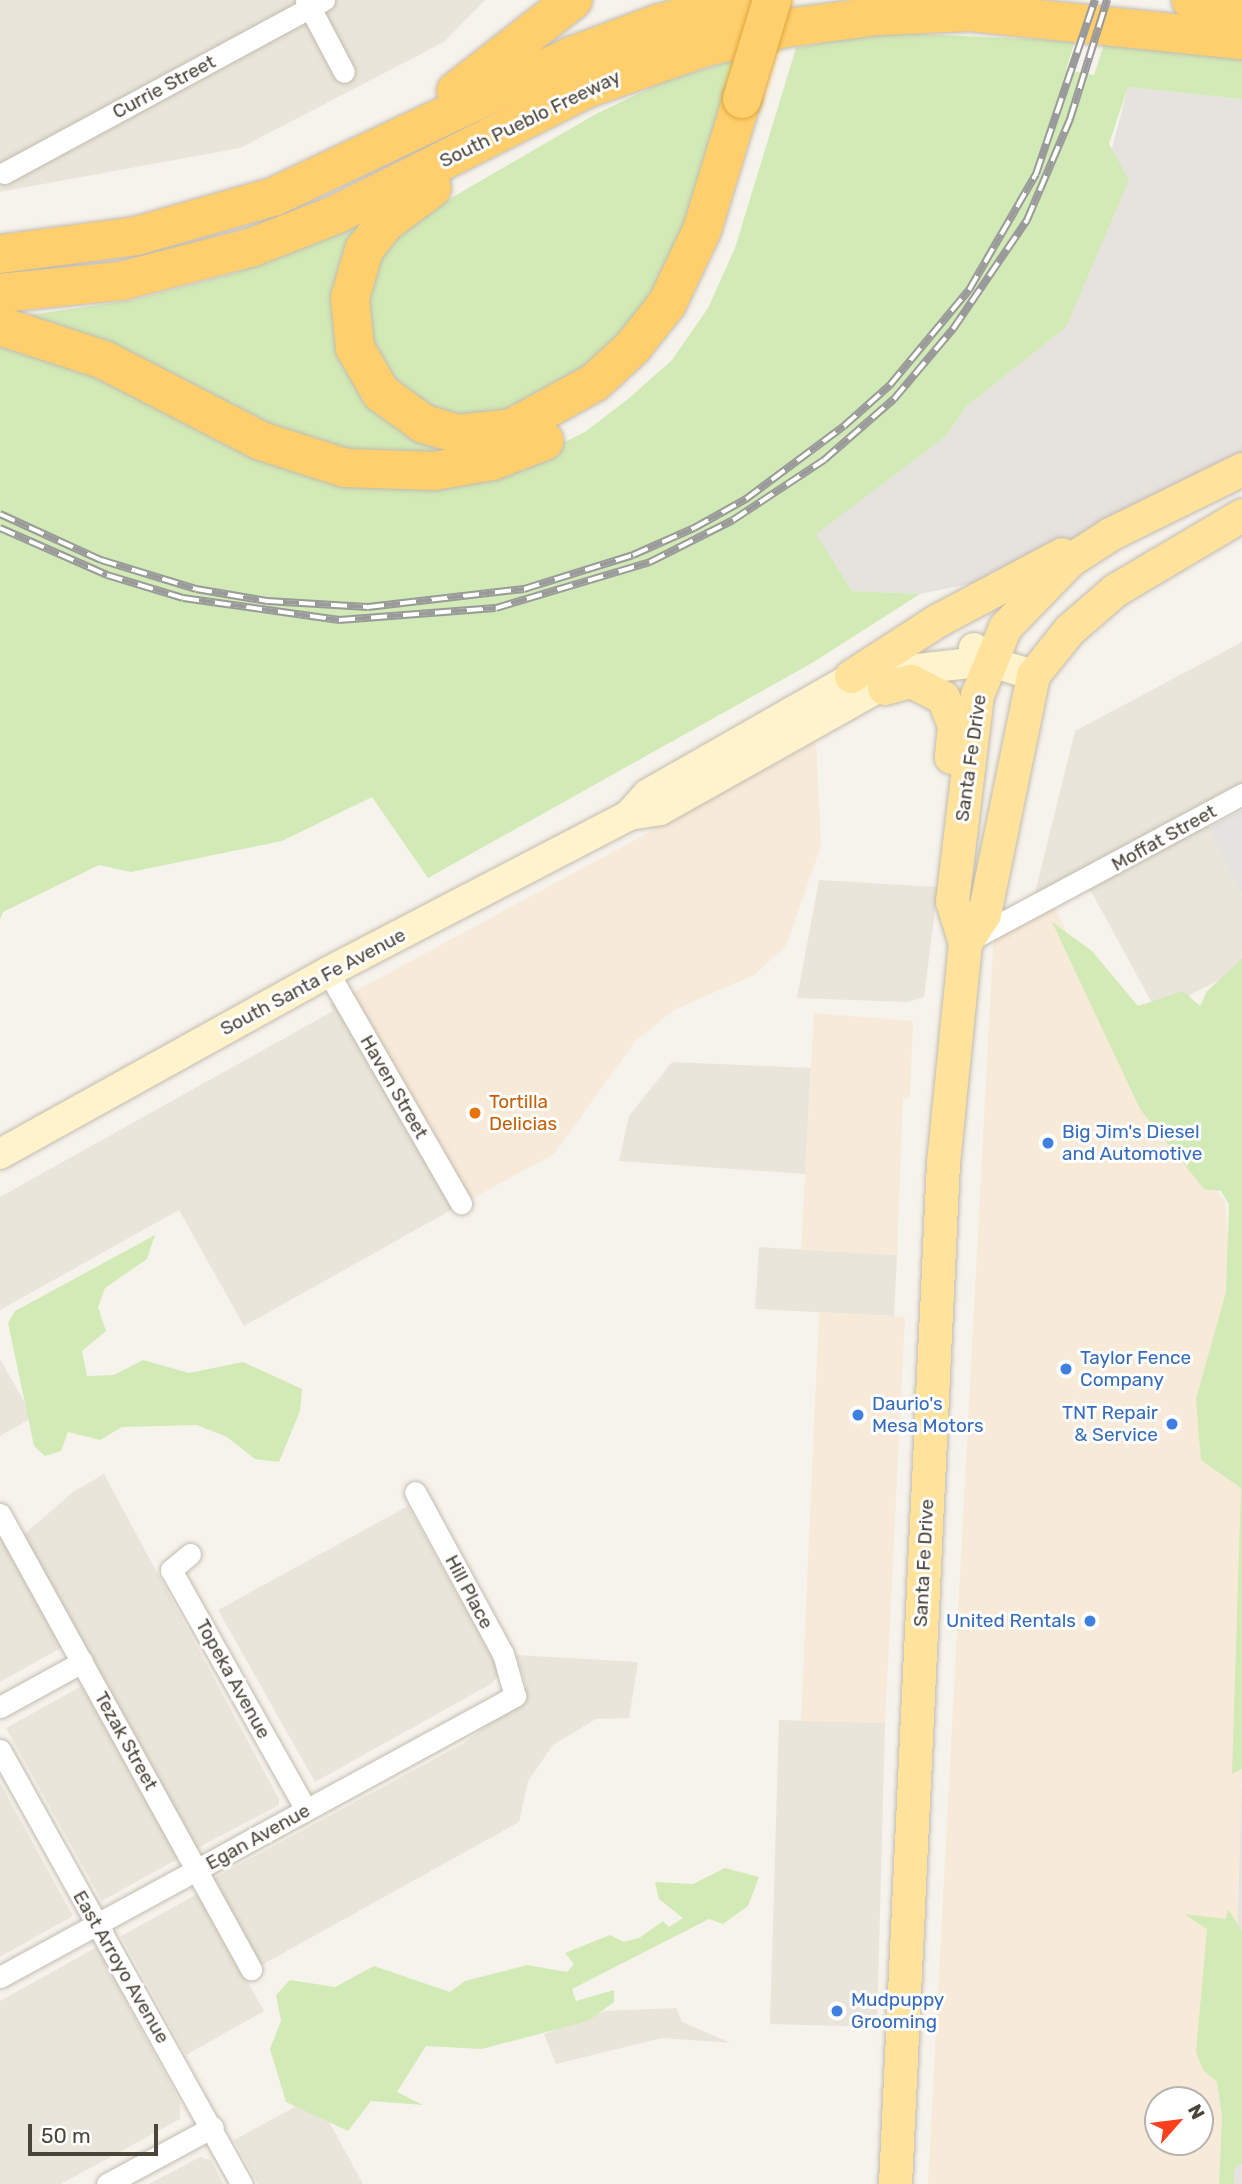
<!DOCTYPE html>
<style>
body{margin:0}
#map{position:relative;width:1242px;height:2184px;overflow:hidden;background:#f6f3ec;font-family:Rubik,sans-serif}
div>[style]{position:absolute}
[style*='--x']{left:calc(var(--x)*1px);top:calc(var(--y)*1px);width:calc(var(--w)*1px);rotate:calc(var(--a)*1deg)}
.residential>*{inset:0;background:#eae5da}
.commercial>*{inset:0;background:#f7ead8}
.industrial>*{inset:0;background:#e6e2dd}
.green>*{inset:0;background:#d2eab5}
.parking>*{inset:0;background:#e5e3e0}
.roads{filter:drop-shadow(0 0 2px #c2bbae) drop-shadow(0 0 2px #c2bbae)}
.street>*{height:21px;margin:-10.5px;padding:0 10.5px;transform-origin:10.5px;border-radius:10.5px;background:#fff}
.secondary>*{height:30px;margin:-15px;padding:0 15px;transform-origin:15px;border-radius:15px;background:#fff3cd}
.primary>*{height:33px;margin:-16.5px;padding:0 16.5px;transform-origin:16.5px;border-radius:16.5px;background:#ffe39c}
.highway>*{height:38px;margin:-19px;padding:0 19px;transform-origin:19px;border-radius:19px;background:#ffcf6e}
.rail>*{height:8px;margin-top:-4px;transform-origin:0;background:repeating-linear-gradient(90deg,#fff 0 16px,#9a9a9a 0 32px);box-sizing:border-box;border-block:2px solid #9a9a9a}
.bridges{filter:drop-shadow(0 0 2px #e0a43c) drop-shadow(0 0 2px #e0a43c)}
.highway-bridge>*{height:38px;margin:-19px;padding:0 19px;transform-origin:19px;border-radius:19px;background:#ffcf6e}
.dots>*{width:19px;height:19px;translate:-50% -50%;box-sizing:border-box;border:4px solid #fff;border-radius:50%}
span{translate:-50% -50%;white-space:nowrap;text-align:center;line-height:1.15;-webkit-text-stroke:6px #fff;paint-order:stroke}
.street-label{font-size:19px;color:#4b4439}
.food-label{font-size:19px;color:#c56008}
.left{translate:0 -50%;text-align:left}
.shop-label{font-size:19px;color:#366cbe}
.right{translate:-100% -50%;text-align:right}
.north{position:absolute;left:1144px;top:2086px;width:70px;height:70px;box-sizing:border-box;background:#fff;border:2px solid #b7b4b0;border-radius:50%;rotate:62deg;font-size:19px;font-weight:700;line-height:28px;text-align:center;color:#4b4439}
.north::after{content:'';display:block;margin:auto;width:24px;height:32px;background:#fc3f1d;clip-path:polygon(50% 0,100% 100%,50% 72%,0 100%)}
.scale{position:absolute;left:28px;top:2124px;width:130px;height:32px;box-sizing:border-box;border:4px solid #4b4439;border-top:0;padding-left:9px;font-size:21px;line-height:24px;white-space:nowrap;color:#4b4439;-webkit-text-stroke:5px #fff;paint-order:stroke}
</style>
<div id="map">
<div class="residential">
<div style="clip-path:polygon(0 0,485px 0,444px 42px,240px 148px,0 192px)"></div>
<div style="clip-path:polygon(1242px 642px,1242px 793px,1204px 817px,1242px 895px,1242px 968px,1157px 1012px,1086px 882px,1031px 909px,1075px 731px)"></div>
<div style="clip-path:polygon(819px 880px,938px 887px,924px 997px,907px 1002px,797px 998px)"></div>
<div style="clip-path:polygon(337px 1001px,453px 1209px,244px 1326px,179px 1210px,0 1310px,0 1197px,333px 1011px,330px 1004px)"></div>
<div style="clip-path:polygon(672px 1062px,811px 1068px,805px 1174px,619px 1161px,629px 1116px)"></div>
<div style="clip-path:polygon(759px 1247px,897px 1255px,894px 1316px,755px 1309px)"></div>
<div style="clip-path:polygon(0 1359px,33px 1417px,0 1436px)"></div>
<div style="clip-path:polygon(104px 1474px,279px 1799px,279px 1805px,192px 1851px,21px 1537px,73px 1492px)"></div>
<div style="clip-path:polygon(408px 1506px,501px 1673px,491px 1684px,315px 1782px,218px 1610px)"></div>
<div style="clip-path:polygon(0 1525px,66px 1645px,0 1682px)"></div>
<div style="clip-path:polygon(516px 1655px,638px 1662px,629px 1718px,596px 1719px,553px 1745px,528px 1781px,519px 1822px,258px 1967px,209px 1881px,464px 1743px,520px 1701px,526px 1685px)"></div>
<div style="clip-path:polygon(87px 1683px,183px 1856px,102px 1901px,6px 1728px)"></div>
<div style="clip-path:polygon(779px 1720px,885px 1723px,877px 2027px,770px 2024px)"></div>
<div style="clip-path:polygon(0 1783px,73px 1916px,0 1957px)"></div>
<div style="clip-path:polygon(199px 1893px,264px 2011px,186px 2055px,121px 1936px)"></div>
<div style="clip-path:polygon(97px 1947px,180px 2102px,180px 2119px,61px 2184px,0 2184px,0 2001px)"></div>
<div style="clip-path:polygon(676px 2008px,682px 2022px,731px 2043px,662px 2038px,556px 2064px,544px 2034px,605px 2011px)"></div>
<div style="clip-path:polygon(315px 2096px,363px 2184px,258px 2184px,234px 2140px)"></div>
<div style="clip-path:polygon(200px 2157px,211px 2160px,223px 2184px,149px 2184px)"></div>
</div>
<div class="commercial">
<div style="clip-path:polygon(816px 742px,821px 846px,786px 946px,754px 975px,674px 1010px,636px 1040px,554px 1154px,453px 1209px,337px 1001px)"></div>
<div style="clip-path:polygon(evenodd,1051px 899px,1148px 1112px,1225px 1201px,1242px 1393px,1242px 1769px,1230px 2184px,928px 2184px,994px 928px,1051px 899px,1158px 2100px,1200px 2100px,1200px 2142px,1158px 2142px,1158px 2100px)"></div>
<div style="clip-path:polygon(814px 1013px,913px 1021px,910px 1098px,903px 1098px,897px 1255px,801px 1250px)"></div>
<div style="clip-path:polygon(819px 1312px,905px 1317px,885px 1723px,801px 1721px)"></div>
</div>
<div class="industrial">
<div style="clip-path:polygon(1128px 87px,1242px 99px,1242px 453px,993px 579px,920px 594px,852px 591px,815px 534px,945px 437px,967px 406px,1066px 327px)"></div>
<div style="clip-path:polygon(1242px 1769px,1242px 2184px,1230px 2184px,1231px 2165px)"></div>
</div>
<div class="green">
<div style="clip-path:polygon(876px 32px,1075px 41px,1066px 70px,1094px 75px,1105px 41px,1242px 57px,1242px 99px,1128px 87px,1109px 144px,1129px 180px,1066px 327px,967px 406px,945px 437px,816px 534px,852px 591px,920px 594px,812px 663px,428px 878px,372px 797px,282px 841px,131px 872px,99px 865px,3px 912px,0 920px,0 338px,59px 358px,258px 455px,528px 460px,585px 432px,628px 399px,672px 360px,708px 308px,735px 248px,796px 48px)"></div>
<div style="clip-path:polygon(733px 60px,741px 65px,660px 295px,609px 353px,515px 415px,441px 420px,385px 382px,363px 317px,376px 251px,396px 230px,594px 115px,663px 82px)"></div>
<div style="clip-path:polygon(365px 218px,338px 297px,447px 454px,330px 453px,22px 316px,133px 300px,232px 274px,314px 244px)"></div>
<div style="clip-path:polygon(1052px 922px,1092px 951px,1138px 1006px,1183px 991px,1200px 1006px,1207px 991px,1242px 959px,1242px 1769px,1232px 1774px,1241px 1488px,1201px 1460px,1196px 1399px,1226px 1292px,1229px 1205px,1221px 1191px,1204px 1189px,1140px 1109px)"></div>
<div style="clip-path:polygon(155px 1235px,147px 1259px,105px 1288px,98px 1307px,106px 1331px,82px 1351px,87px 1376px,114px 1375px,143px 1360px,189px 1373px,243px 1362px,302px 1389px,300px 1411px,279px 1462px,255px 1459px,227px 1437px,197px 1425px,122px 1427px,100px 1440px,68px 1432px,61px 1451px,45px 1456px,34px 1446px,8px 1323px,15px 1311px)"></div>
<div style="clip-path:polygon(725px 1868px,759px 1877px,748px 1906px,723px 1924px,709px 1919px,572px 1989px,576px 2001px,614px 1990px,614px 2002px,588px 2021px,482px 2049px,426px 2046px,397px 2092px,423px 2105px,371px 2101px,348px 2131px,286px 2102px,270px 2049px,281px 2021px,276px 1995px,290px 1980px,335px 1987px,374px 1966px,450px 1992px,465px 1981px,527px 1965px,567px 1972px,574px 1964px,565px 1953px,610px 1935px,624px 1942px,639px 1938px,663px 1921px,669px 1927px,683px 1918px,659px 1899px,655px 1882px,693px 1884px)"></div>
<div style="clip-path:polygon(1228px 1909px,1242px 1931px,1242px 2163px,1234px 2169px,1234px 2184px,1219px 2184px,1222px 2117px,1217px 2082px,1203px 2070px,1196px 2052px,1207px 1929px,1184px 1914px,1226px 1919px)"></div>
</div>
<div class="parking">
<div style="clip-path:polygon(1242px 810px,1242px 895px,1208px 828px)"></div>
</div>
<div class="roads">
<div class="street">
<div style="--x:306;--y:0;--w:81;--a:62.2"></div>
<div style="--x:4;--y:173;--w:364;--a:-28.4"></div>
<div style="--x:970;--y:940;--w:309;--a:-28.2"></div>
<div style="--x:328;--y:972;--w:267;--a:60.1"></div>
<div style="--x:0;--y:1514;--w:520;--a:61.12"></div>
<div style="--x:190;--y:1554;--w:25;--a:140"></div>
<div style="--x:171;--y:1570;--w:275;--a:60.6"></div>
<div style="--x:0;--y:1707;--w:94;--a:-28.8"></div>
<div style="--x:0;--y:1750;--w:497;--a:60.9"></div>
<div style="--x:0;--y:1977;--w:587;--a:-28.62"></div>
<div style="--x:515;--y:1696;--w:44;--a:-105.9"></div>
<div style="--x:503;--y:1654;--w:184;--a:-118.5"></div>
<div style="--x:107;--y:2184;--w:120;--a:-28.3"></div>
</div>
<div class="secondary">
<div style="--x:974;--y:648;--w:19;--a:43"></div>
<div style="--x:988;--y:661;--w:47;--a:17.3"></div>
<div style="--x:629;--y:815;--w:28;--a:-48"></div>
<div style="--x:648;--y:794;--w:258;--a:-29.7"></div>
<div style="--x:0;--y:1154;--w:375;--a:-29"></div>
<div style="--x:328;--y:972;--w:339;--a:-27.5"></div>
<div style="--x:629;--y:815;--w:31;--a:-9"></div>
<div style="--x:660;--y:810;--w:286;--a:-29.3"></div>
<div style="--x:909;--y:670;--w:80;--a:-6.5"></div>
</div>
<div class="primary">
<div style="--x:851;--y:676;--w:103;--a:-32.8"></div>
<div style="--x:938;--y:620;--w:140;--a:-28"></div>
<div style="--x:884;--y:688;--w:28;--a:-15"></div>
<div style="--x:911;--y:681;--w:36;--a:27"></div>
<div style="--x:943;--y:697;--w:31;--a:69"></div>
<div style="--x:954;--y:726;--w:31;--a:96"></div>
<div style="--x:965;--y:943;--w:35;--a:-57"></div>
<div style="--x:984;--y:914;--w:244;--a:-78.4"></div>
<div style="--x:1033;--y:675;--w:58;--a:-51.3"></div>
<div style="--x:1069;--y:630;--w:61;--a:-41"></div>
<div style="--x:1115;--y:590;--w:147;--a:-30.6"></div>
<div style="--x:895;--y:2184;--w:1022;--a:-87.31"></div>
<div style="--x:943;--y:1163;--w:221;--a:-84.3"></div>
<div style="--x:965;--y:943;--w:44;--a:-107.2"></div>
<div style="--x:952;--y:901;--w:208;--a:-83.1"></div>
<div style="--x:977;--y:695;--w:74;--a:-67.6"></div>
<div style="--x:1005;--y:627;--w:93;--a:-45.9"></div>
<div style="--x:1070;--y:560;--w:48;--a:-33"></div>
<div style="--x:1110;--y:534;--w:147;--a:-26.2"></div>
</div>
<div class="highway">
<div style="--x:1191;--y:0;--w:51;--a:7.8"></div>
<div style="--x:456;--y:91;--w:148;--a:-37.9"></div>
<div style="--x:432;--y:188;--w:59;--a:143.3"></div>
<div style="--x:385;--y:223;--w:34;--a:128"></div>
<div style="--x:364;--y:250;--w:50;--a:106.3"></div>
<div style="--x:350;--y:298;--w:50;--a:84.3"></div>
<div style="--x:355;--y:348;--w:52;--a:60"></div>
<div style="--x:381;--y:393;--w:53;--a:35.8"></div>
<div style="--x:424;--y:424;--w:35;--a:16"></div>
<div style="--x:458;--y:434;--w:54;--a:-6.3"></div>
<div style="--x:512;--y:428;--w:94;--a:-28.8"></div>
<div style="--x:594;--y:383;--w:52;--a:-42.6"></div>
<div style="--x:632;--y:348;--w:56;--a:-51.5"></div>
<div style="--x:667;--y:304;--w:82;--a:-64.7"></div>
<div style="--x:702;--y:230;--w:137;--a:-73"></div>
<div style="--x:0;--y:254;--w:137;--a:-7.5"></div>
<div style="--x:136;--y:236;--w:142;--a:-15.9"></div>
<div style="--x:273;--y:197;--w:333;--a:-25.3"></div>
<div style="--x:574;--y:55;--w:89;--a:-20.5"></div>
<div style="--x:657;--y:24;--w:89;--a:-15.6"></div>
<div style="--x:0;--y:293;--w:122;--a:-5.7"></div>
<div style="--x:121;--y:281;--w:136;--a:-14.4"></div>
<div style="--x:253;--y:247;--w:90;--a:-21.4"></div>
<div style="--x:337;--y:214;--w:281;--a:-26.7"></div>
<div style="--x:588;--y:88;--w:121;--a:-19.3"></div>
<div style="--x:702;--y:48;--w:86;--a:-13.4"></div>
<div style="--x:786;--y:28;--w:93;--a:-7.4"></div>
<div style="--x:878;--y:16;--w:92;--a:-2.5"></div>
<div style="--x:970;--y:12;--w:273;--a:5.9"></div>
<div style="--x:0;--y:326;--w:109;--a:18.1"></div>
<div style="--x:104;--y:360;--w:177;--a:27.3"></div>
<div style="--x:261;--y:441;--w:88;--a:17.8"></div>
<div style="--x:345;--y:468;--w:89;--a:1.9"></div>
<div style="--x:434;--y:471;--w:59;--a:-9.8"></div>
<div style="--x:492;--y:461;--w:56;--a:-21"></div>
</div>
</div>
<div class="rail">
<div style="--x:0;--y:514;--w:111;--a:24.5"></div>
<div style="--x:101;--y:560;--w:99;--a:17"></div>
<div style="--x:196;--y:589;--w:72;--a:9.6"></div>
<div style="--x:267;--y:601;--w:101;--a:3.4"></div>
<div style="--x:368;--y:607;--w:157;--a:-6.6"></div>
<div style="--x:524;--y:589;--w:114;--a:-17.3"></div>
<div style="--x:633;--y:555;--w:67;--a:-23.9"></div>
<div style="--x:694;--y:528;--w:60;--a:-29.1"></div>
<div style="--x:746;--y:499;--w:122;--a:-36.7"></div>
<div style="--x:844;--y:426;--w:62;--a:-41.7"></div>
<div style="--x:890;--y:385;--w:124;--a:-50.3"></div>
<div style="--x:969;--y:290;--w:134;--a:-60"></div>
<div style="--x:1036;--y:174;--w:184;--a:-71.3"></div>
<div style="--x:0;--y:528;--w:117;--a:23.7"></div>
<div style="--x:107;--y:575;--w:79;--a:16.8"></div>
<div style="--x:183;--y:598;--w:158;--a:8"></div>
<div style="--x:339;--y:620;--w:157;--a:-4.4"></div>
<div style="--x:496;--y:608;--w:161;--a:-16.6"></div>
<div style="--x:650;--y:562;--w:93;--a:-26.8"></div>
<div style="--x:733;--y:520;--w:109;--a:-33.4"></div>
<div style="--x:824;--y:460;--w:93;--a:-41.1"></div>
<div style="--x:894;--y:399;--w:92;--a:-49.9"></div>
<div style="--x:953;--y:329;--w:132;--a:-55.8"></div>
<div style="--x:1027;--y:220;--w:110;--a:-66.9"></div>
<div style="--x:1070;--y:119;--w:125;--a:-72.7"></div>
</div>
<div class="bridges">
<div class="highway-bridge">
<div style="--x:742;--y:99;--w:103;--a:-73.1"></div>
</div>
</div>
<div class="dots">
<div style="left:475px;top:1113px;background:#e8710a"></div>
<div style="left:1048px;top:1143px;background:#3f7fe0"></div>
<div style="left:1066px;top:1369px;background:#3f7fe0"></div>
<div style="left:858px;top:1415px;background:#3f7fe0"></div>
<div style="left:1172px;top:1424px;background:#3f7fe0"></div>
<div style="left:1090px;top:1621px;background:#3f7fe0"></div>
<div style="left:837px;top:2011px;background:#3f7fe0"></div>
</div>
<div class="street-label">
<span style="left:164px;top:87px;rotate:-28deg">Currie Street</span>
<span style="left:530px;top:119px;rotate:-26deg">South Pueblo Freeway</span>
<span style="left:971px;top:758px;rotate:-82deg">Santa Fe Drive</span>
<span style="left:1164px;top:838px;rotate:-29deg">Moffat Street</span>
<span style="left:313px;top:982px;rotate:-28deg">South Santa Fe Avenue</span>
<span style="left:394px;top:1087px;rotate:60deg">Haven Street</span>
<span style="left:924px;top:1563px;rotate:-87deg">Santa Fe Drive</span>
<span style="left:469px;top:1592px;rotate:62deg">Hill Place</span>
<span style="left:233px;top:1679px;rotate:61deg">Topeka Avenue</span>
<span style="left:126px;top:1741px;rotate:61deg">Tezak Street</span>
<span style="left:258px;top:1837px;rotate:-29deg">Egan Avenue</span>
<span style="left:121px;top:1967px;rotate:60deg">East Arroyo Avenue</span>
</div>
<div class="food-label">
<span class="left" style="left:489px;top:1113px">Tortilla<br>Delicias</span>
</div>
<div class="shop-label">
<span class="left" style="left:1062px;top:1143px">Big Jim's Diesel<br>and Automotive</span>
<span class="left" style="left:1080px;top:1369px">Taylor Fence<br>Company</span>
<span class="left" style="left:872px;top:1415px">Daurio's<br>Mesa Motors</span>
<span class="right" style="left:1158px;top:1424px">TNT Repair<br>&amp; Service</span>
<span class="right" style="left:1076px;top:1621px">United Rentals</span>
<span class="left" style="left:851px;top:2011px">Mudpuppy<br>Grooming</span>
</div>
<div class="north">N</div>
<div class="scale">50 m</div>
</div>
